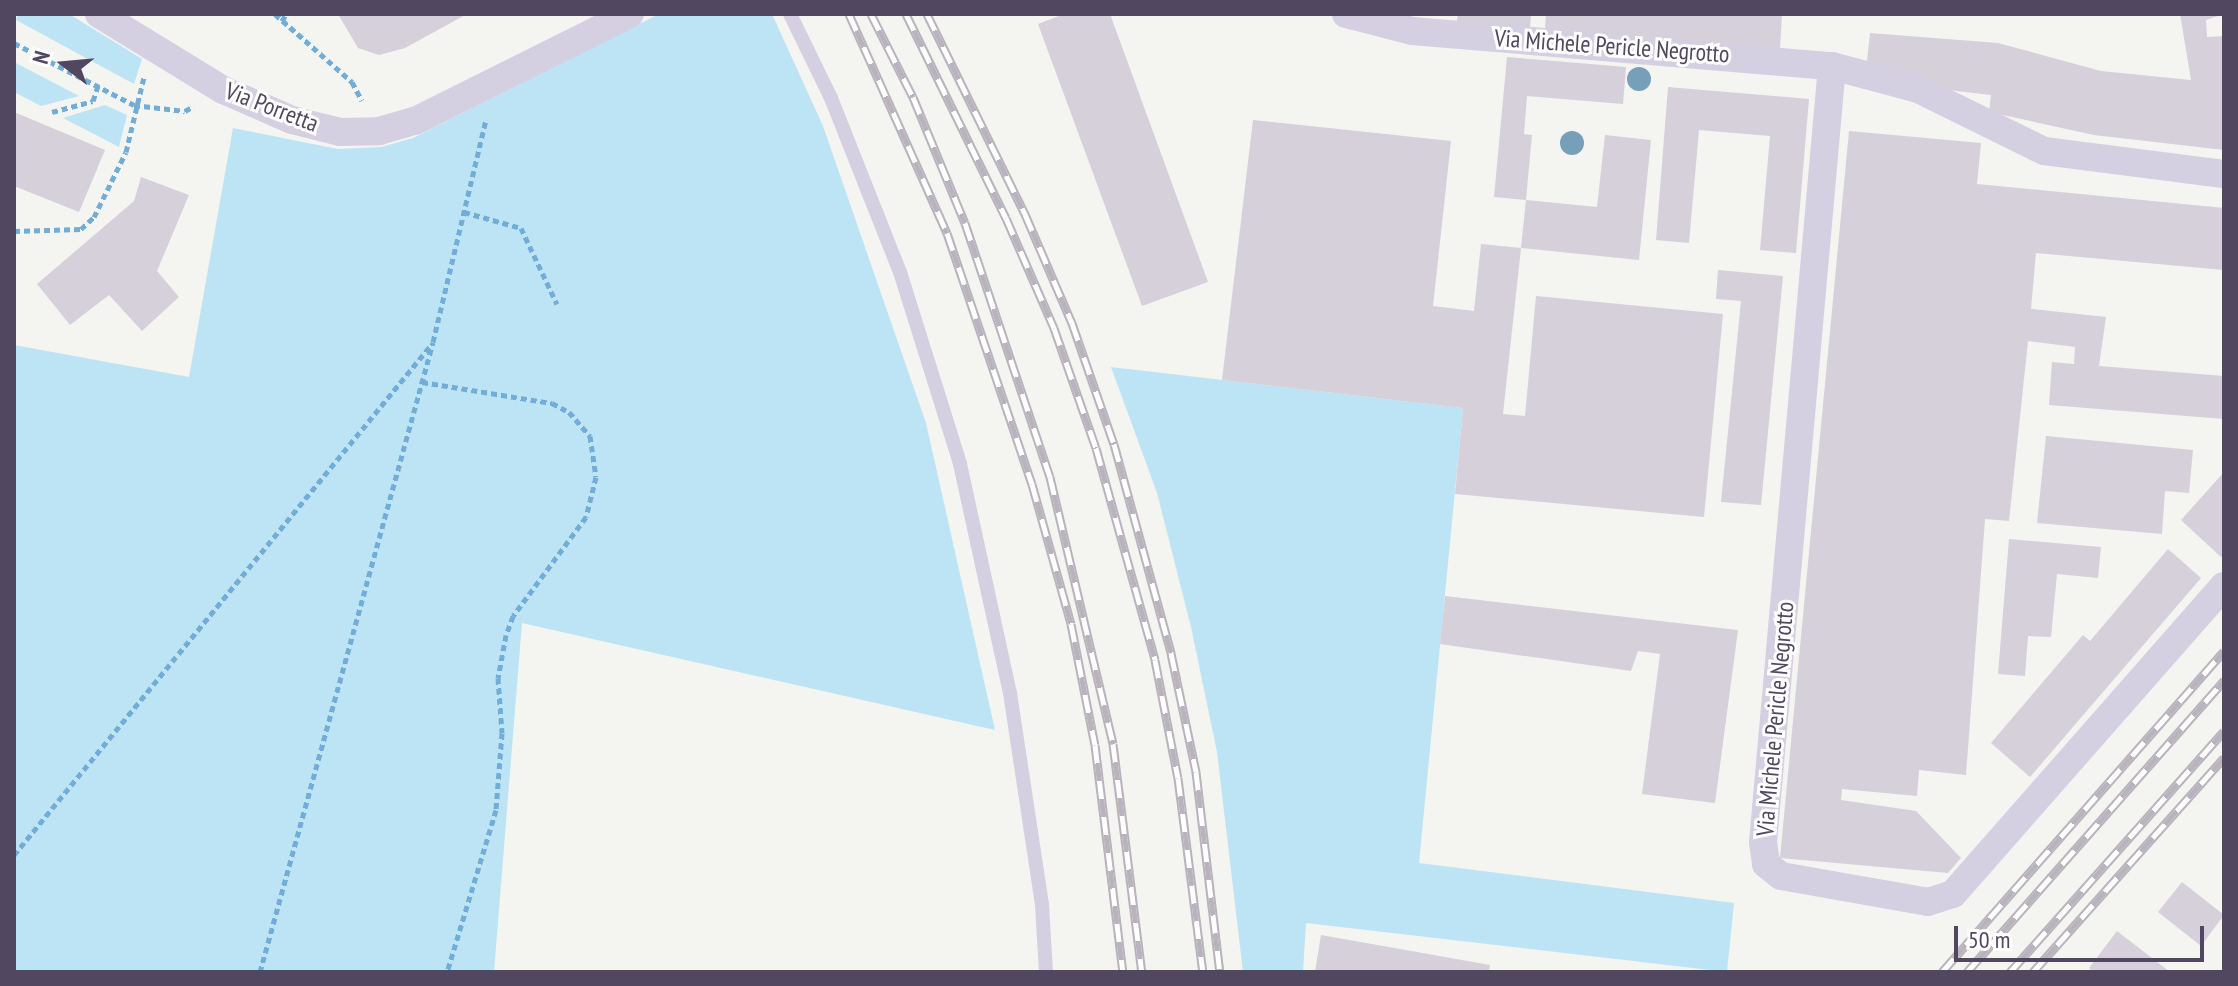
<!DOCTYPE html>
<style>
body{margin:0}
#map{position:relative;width:2238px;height:986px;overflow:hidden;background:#f4f4f1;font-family:"PT Sans Narrow",sans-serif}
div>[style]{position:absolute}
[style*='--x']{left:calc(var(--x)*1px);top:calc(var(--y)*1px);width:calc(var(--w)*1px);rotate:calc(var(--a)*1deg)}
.green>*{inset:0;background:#bde4f4}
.building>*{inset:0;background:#d5d0da}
.path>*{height:5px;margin-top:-2.5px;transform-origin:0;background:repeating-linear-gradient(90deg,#71add6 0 6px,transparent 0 10px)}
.service>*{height:14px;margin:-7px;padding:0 7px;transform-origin:7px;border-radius:7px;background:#d5cfe2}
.minor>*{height:28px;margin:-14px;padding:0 14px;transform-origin:14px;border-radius:14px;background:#d5cfe2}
.rail>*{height:9px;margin-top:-4.5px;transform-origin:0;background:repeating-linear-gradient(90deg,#fff 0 18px,#b8b3bc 0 36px);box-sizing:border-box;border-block:2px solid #b8b3bc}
.trees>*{width:24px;height:24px;margin:-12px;border-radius:50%;background:#769fb9}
span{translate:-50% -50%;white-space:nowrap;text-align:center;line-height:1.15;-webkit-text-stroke:6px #fff;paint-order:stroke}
.street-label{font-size:24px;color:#514761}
.frame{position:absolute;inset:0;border:16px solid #514761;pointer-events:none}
.north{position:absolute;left:24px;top:24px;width:80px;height:80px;-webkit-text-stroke:6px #fff;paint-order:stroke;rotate:286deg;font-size:22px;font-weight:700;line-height:32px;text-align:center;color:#514761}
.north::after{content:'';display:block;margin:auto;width:28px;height:36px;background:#514761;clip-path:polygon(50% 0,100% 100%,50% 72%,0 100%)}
.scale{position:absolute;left:1954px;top:926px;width:250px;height:36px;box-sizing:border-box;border:4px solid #514761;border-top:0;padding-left:10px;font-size:24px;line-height:28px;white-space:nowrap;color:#514761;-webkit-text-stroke:6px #fff;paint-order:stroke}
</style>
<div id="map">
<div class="green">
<div style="clip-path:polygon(18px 14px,69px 14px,142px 59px,134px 84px,16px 20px)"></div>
<div style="clip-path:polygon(659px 14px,772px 14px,823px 126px,926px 423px,995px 730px,522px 623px,494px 972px,14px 972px,14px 345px,189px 377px,233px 128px,338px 149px,381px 147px,413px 138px)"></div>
<div style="clip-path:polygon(14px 62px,79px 96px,41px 106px,14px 92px)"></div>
<div style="clip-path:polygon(105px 105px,127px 115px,119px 147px,63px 118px)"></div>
<div style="clip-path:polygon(1111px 367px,1463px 408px,1419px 863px,1734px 903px,1727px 972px,1306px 923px,1303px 972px,1243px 972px,1217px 752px,1191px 627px,1157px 493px)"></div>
</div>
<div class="building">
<div style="clip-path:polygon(338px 14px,467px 14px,405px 48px,379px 55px,358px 48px)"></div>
<div style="clip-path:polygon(1064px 14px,1110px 14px,1208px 282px,1142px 306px,1038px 24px)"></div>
<div style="clip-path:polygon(1458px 14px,1531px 14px,1530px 29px,1456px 25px)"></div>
<div style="clip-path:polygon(1546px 14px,1782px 14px,1780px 49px,1545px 30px)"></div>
<div style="clip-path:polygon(2180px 14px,2224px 14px,2206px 20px,2207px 37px,2224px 36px,2224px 150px,2094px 135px,1989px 112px,1991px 95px,1948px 90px,1867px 61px,1870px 33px,1998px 43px,2101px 71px,2191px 80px)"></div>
<div style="clip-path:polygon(1507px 57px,1626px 67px,1623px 104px,1527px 96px,1524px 134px,1532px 135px,1526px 200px,1494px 197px)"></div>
<div style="clip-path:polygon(1668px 87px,1809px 99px,1796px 253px,1760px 250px,1770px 136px,1699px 130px,1689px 243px,1656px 240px)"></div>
<div style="clip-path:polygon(14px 112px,105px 150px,79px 212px,14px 186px)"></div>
<div style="clip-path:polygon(1253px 120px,1451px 141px,1433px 306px,1474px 311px,1481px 244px,1521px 248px,1503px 414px,1525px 416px,1536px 296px,1723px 314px,1704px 517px,1455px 494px,1463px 408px,1222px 380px)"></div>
<div style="clip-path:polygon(1849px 131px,1981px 143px,1977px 184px,2224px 208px,2224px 270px,2036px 253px,2031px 309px,2106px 317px,2099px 366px,2224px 376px,2224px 419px,2049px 405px,2052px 362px,2074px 364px,2075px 347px,2028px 341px,2009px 521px,1985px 519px,1966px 775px,1919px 770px,1917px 796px,1842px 789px,1841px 800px,1916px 811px,1961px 858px,1948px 873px,1780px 858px)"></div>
<div style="clip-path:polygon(1605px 135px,1651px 140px,1639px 260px,1521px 248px,1526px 200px,1597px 207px)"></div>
<div style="clip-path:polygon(141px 177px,189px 195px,157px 271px,179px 297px,142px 331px,109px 295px,70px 325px,37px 284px,134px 201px)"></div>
<div style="clip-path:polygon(1718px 270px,1783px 276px,1761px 505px,1721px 502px,1741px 301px,1716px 299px)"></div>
<div style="clip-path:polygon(2046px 436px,2193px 450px,2189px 493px,2165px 491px,2162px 534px,2037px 523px)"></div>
<div style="clip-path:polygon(2224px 472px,2224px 553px,2221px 557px,2181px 520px)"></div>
<div style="clip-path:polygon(2009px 539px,2101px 547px,2098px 578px,2057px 574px,2051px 637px,2028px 636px,2025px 676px,1998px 674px)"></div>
<div style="clip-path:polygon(2168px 549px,2201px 578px,2030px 777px,1991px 743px,2083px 635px,2090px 641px)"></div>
<div style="clip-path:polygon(1445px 596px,1738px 630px,1715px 803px,1642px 794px,1660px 654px,1638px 651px,1631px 671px,1440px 644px)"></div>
<div style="clip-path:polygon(2182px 882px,2224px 915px,2201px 946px,2158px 912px)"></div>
<div style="clip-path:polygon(2117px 931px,2170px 972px,2093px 972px,2089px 968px)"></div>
<div style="clip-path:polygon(1321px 935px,1490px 965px,1489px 972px,1315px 972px)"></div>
</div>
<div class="path">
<div style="--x:275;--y:14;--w:103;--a:41.4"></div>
<div style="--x:352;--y:82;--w:21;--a:62"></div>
<div style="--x:282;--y:21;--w:8;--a:-60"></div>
<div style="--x:14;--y:43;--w:135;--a:27.3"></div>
<div style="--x:134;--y:105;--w:51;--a:6.7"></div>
<div style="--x:185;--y:111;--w:10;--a:-29"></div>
<div style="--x:52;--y:112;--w:42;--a:-15"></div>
<div style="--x:93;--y:101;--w:16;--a:-72"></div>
<div style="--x:464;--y:212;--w:59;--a:15.7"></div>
<div style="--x:521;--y:228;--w:84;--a:64.7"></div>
<div style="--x:14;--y:231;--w:67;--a:-1.7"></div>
<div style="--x:81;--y:229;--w:18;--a:-43"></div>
<div style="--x:94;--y:217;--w:72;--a:-63.8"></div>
<div style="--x:126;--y:152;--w:77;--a:-76.5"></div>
<div style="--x:422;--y:382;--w:132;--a:9.2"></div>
<div style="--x:552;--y:403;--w:19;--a:28"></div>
<div style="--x:569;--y:412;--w:32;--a:49"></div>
<div style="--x:590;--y:436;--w:41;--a:81.7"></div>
<div style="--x:596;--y:477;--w:41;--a:104"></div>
<div style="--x:586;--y:517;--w:123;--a:126.4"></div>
<div style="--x:513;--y:616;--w:20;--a:110"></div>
<div style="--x:506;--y:635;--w:44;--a:100.5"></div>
<div style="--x:498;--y:678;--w:55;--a:85.8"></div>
<div style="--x:502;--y:733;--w:77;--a:94.5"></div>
<div style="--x:496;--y:810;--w:169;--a:106.8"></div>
<div style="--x:14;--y:855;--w:659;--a:-50.73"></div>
<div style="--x:260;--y:972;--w:653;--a:-74.64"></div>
<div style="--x:433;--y:342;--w:229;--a:-76.6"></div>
</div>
<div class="service">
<div style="--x:790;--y:14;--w:93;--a:64"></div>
<div style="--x:831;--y:98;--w:187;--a:68.4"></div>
<div style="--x:900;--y:272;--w:201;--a:72.6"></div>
<div style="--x:960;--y:464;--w:234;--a:77.7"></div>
<div style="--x:1010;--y:693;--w:214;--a:81.4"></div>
<div style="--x:1042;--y:905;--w:67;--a:86.6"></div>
</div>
<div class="minor">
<div style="--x:99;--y:14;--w:145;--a:31.5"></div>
<div style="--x:223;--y:90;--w:75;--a:23.5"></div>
<div style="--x:292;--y:120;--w:49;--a:14"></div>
<div style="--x:340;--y:132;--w:39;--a:-1"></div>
<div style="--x:379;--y:131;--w:37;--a:-16"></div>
<div style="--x:415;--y:121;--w:240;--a:-26.5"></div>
<div style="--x:1346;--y:14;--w:68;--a:14.4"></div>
<div style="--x:1412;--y:31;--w:421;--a:4.8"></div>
<div style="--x:1832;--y:66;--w:89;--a:15"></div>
<div style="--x:1918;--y:89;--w:140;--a:26.2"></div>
<div style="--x:2044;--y:151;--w:181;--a:7.3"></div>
<div style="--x:1832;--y:66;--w:779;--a:95.08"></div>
<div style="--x:1763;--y:842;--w:22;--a:82"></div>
<div style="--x:1766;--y:864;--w:19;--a:39"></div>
<div style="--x:1781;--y:876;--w:149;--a:10"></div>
<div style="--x:1928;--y:902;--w:26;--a:-18"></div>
<div style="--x:1953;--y:894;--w:410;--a:-48.7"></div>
</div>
<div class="rail">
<div style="--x:849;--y:14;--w:240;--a:65.9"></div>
<div style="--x:947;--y:233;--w:265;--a:71.3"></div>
<div style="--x:1032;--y:484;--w:145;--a:74.4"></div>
<div style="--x:1071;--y:624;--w:123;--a:78.8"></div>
<div style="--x:1095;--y:745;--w:229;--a:83"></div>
<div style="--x:871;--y:14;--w:93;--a:63.2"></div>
<div style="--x:913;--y:97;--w:136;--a:67.6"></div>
<div style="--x:965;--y:223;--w:268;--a:71.5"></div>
<div style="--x:1050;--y:477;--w:274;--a:76.7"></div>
<div style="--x:1113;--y:744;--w:230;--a:82.8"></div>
<div style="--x:906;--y:14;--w:227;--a:63.9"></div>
<div style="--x:1006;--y:218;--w:120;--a:66.4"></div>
<div style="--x:1054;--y:328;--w:127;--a:70.7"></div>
<div style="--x:1096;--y:448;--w:220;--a:74.4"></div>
<div style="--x:1155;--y:660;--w:120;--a:79"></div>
<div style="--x:1178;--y:778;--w:196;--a:82.7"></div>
<div style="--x:927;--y:14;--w:223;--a:63.9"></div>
<div style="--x:1025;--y:214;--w:119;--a:66.7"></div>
<div style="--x:1072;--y:323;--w:128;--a:70.9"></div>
<div style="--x:1114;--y:444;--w:217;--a:74.7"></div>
<div style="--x:1171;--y:653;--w:122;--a:78.1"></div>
<div style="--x:1196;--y:772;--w:201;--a:83.2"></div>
<div style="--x:1942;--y:972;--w:427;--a:-48.7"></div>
<div style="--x:1967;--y:972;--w:389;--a:-48.6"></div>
<div style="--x:2010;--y:972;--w:322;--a:-48.4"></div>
<div style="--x:2033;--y:972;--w:287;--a:-48.3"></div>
</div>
<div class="trees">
<div style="left:1639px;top:79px"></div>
<div style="left:1572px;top:143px"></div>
</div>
<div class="street-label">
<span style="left:1612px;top:46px;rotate:4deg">Via Michele Pericle Negrotto</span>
<span style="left:272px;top:107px;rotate:21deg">Via Porretta</span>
<span style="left:1775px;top:719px;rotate:-85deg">Via Michele Pericle Negrotto</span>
</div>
<div class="frame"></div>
<div class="north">N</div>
<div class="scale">50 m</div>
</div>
